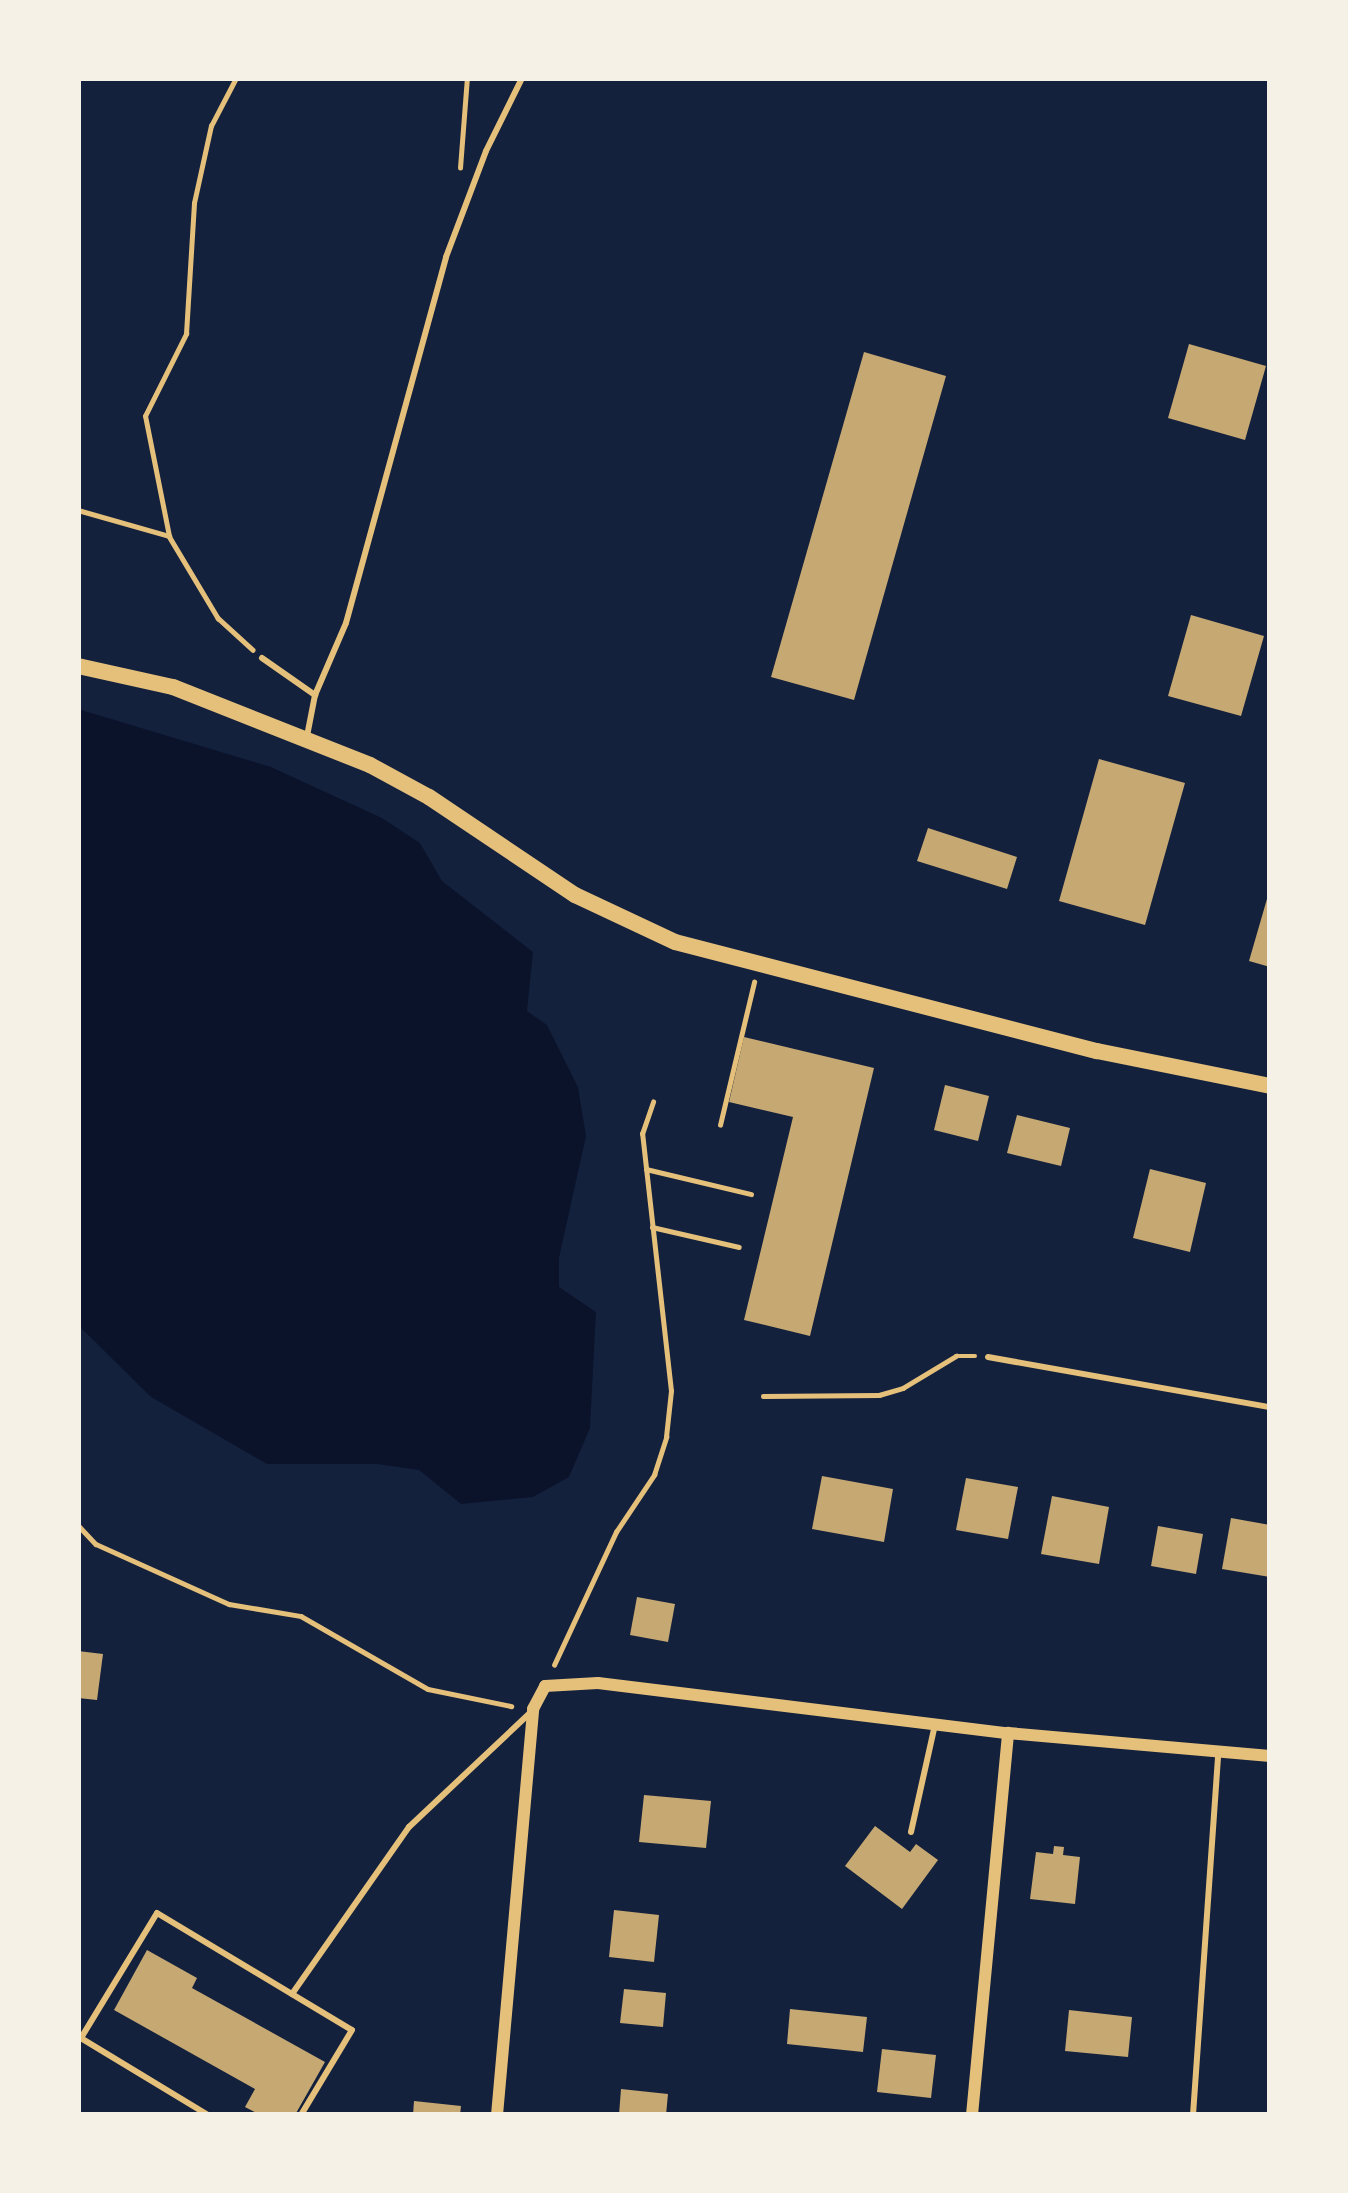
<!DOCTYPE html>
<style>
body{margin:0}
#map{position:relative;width:1348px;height:2193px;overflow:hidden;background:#14213d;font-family:"PT Sans",sans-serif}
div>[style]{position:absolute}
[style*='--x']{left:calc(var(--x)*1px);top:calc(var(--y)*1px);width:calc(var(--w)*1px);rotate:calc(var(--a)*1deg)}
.water>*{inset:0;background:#0b132b}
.building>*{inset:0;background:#c6a872}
.path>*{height:4.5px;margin:-2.25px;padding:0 2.25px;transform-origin:2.25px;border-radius:2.25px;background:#e5c07b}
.service>*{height:6px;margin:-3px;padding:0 3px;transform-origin:3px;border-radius:3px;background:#e5c07b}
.minor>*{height:12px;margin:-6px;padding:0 6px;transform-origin:6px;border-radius:6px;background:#e5c07b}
.tertiary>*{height:16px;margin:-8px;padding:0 8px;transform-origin:8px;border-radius:8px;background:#e5c07b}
span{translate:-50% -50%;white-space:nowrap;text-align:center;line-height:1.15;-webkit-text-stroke:12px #f6f1e7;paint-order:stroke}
.frame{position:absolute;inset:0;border:81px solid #f6f1e7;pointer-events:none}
</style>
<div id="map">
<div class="water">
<div style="clip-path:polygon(78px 709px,271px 767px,382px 818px,420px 843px,442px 881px,533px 952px,527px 1011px,547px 1025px,578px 1087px,586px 1136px,559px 1258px,559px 1287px,596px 1312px,590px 1428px,569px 1477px,533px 1497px,461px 1504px,419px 1470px,377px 1464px,267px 1464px,151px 1397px,78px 1325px)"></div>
</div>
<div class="building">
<div style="clip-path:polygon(1189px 344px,1266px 366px,1245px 440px,1168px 418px)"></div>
<div style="clip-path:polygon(864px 352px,946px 376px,854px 700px,771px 677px)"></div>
<div style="clip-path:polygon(1191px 615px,1264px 636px,1241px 716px,1168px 696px)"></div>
<div style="clip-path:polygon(1099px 759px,1185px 783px,1145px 925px,1059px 901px)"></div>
<div style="clip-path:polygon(928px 828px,1017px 857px,1007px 889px,917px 861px)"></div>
<div style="clip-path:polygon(1269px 892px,1270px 892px,1270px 967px,1249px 961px)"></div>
<div style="clip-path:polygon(744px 1037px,874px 1068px,810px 1336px,744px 1320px,793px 1117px,729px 1102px)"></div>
<div style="clip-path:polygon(945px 1085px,989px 1096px,978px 1141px,934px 1130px)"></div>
<div style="clip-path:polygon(1017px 1115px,1070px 1128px,1061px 1166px,1007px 1153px)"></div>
<div style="clip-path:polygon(1150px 1169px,1206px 1183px,1190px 1252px,1133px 1238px)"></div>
<div style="clip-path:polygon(822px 1476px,893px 1489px,884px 1542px,812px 1529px)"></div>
<div style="clip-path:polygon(966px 1478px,1018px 1487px,1008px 1539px,956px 1530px)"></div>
<div style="clip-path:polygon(1052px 1496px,1109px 1507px,1099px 1564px,1041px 1554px)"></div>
<div style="clip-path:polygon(1231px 1518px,1270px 1525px,1270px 1577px,1222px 1569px)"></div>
<div style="clip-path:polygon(1158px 1526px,1203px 1534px,1196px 1574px,1151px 1566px)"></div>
<div style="clip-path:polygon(637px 1597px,675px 1604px,668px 1642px,630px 1635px)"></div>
<div style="clip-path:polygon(78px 1651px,103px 1654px,97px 1700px,78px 1698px)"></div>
<div style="clip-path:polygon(644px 1795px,711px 1801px,706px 1848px,639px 1842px)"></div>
<div style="clip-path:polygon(875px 1826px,910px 1852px,916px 1844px,938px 1860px,902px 1909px,845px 1866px)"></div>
<div style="clip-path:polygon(1054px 1846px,1064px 1847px,1063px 1855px,1080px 1857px,1075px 1904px,1030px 1899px,1036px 1852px,1053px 1854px)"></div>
<div style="clip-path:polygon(614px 1910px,659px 1915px,654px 1962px,609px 1957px)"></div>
<div style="clip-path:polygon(147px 1950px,197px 1978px,192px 1988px,325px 2062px,295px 2115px,260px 2115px,245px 2107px,255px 2089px,114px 2010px)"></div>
<div style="clip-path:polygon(624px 1989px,666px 1993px,663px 2027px,620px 2023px)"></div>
<div style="clip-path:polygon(790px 2009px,867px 2017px,863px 2052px,787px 2044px)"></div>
<div style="clip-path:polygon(1069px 2010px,1132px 2017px,1128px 2057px,1065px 2051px)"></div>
<div style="clip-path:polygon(882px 2049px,936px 2055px,931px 2098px,877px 2092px)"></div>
<div style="clip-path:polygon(621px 2089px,668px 2094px,666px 2115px,619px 2115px)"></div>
<div style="clip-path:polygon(414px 2101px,461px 2106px,460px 2115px,413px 2115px)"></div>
</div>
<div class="path">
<div style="--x:460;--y:168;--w:90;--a:-85.6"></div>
<div style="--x:78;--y:510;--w:95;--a:15.9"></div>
<div style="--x:169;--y:536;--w:96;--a:59.1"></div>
<div style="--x:218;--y:618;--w:47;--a:42.4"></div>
<div style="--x:169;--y:536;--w:122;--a:-101.3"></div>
<div style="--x:145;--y:416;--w:92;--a:-63.4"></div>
<div style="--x:186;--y:334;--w:131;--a:-86.5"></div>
<div style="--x:194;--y:203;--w:79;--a:-77.6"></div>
<div style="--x:211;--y:126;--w:54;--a:-62.5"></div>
<div style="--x:720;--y:1125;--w:147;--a:-76.6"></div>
<div style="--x:646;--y:1169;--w:108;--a:13.4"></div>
<div style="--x:652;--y:1227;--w:89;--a:12.9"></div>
<div style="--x:763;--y:1396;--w:116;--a:-0.5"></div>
<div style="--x:879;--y:1395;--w:25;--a:-16"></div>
<div style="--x:903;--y:1388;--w:62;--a:-31.1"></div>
<div style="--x:956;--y:1356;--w:19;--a:0"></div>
<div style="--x:78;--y:1525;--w:26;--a:47"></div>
<div style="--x:96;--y:1544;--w:146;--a:24.3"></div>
<div style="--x:229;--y:1604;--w:73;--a:9.5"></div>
<div style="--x:301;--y:1616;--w:146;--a:29.9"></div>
<div style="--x:428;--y:1689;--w:85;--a:11.6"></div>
<div style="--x:554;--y:1665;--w:147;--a:-65"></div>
<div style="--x:616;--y:1532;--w:69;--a:-56.3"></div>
<div style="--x:654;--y:1475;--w:40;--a:-72"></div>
<div style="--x:666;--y:1437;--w:46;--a:-83.8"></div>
<div style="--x:671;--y:1391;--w:259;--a:-96.4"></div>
<div style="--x:642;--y:1134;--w:34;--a:-71"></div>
</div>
<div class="service">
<div style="--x:262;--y:658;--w:65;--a:34.9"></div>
<div style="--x:315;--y:695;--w:42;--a:101"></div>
<div style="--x:315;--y:695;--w:78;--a:-66.7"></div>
<div style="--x:346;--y:623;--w:379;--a:-74.7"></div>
<div style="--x:446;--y:257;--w:113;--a:-69.3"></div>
<div style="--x:486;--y:151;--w:81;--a:-63.7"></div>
<div style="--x:988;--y:1357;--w:286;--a:10.1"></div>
<div style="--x:911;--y:1832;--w:110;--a:-77.4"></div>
<div style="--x:292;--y:1994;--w:204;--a:-55"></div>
<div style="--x:409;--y:1827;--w:168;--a:-43.3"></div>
<div style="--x:208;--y:2115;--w:149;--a:-148.8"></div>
<div style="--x:81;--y:2038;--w:146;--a:-58.7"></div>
<div style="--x:157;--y:1913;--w:227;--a:31"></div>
<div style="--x:352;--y:2030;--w:99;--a:121"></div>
<div style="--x:1193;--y:2115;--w:363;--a:-86"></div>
</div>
<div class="minor">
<div style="--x:497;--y:2115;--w:408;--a:-84.9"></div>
<div style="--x:533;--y:1709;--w:26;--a:-62"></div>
<div style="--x:545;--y:1686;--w:53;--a:-3.2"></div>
<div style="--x:598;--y:1683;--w:413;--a:7"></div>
<div style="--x:1008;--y:1733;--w:263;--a:5"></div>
<div style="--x:972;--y:2115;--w:384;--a:-84.6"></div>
</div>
<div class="tertiary">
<div style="--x:78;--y:666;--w:97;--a:12.5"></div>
<div style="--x:173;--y:687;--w:212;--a:21.6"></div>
<div style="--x:370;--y:765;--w:67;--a:28.5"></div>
<div style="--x:429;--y:797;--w:176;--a:33.9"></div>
<div style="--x:575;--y:895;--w:110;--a:25.2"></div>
<div style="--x:675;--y:942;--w:436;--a:14.5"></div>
<div style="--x:1097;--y:1051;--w:177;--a:11.4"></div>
</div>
<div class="frame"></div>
</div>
